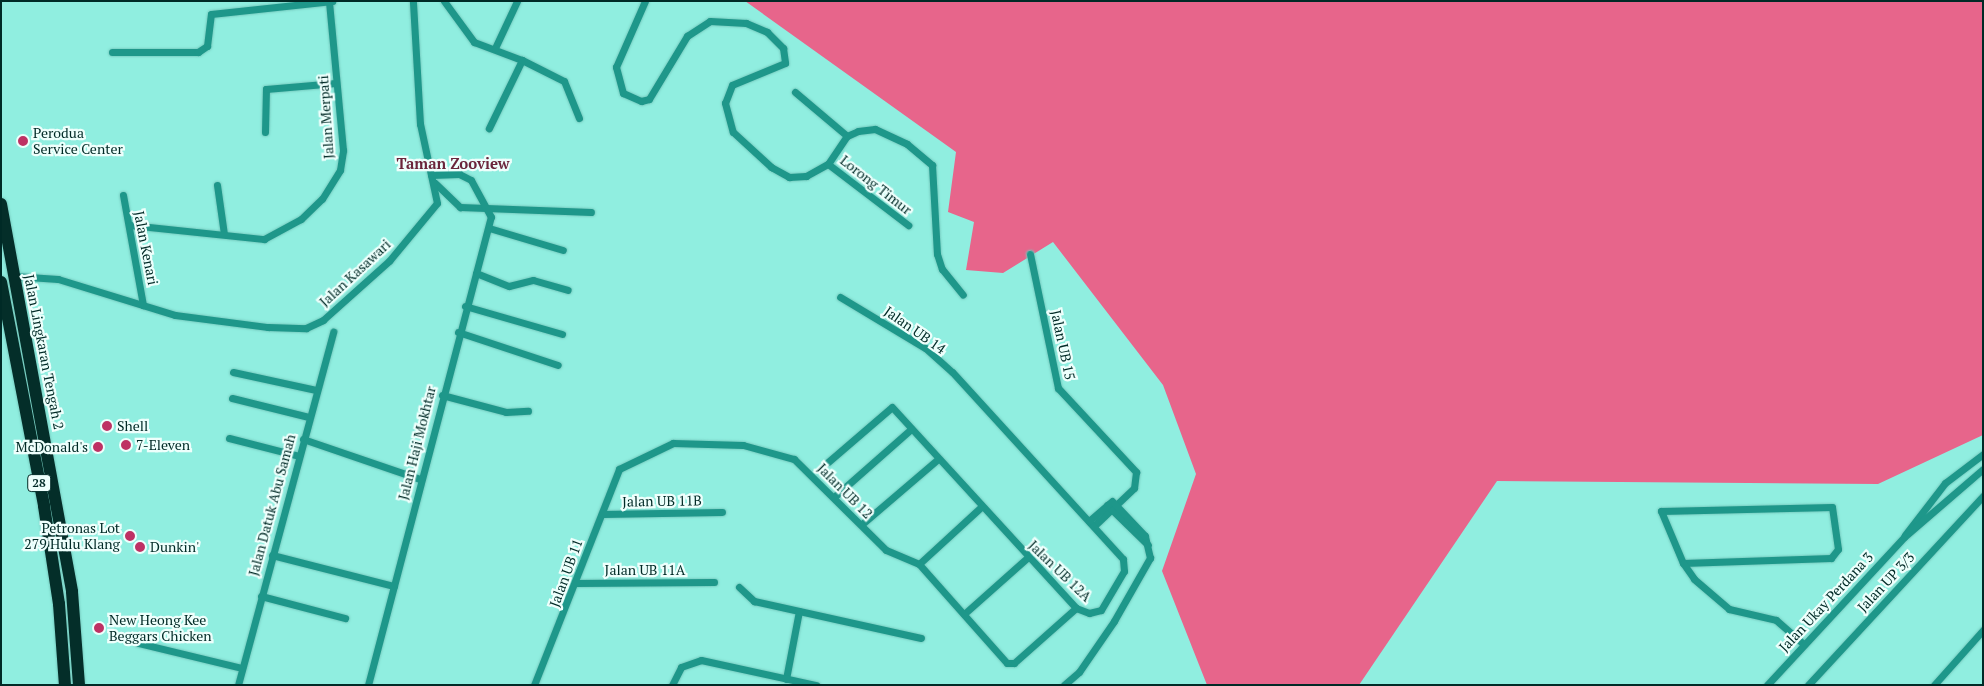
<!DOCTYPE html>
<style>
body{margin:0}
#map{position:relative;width:1984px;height:686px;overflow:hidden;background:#90eee0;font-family:"PT Serif",serif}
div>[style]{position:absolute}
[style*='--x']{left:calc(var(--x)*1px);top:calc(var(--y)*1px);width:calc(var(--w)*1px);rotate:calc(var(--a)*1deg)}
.forest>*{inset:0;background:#e7658b}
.roads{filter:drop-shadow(0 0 1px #76cbbf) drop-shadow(0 0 1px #76cbbf)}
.street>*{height:7px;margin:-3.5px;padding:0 3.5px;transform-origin:3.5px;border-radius:3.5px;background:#1e978a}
.highway>*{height:12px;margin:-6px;padding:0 6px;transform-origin:6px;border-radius:6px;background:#042e29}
.dots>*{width:14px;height:14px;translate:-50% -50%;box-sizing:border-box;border:2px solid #eefffc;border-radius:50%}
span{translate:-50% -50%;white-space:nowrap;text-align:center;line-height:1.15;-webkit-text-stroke:4.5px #eefffc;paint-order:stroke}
.shield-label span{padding:1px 4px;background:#eefffc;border:1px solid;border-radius:4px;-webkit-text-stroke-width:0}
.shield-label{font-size:12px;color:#002a26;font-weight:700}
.street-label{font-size:14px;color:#002a26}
.poi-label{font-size:14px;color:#002a26}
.left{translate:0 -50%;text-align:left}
.right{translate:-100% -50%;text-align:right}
.neighbourhood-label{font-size:15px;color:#6a253b;font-weight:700}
.frame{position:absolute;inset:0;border:2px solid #002a26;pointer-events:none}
</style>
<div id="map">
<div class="forest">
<div style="clip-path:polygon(745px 1px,1983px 1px,1983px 435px,1878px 484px,1497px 481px,1359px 685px,1207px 685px,1162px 571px,1196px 474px,1163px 385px,1053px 242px,1003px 273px,966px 270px,974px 222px,948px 212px,956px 152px)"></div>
</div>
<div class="roads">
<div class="street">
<div style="--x:444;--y:1;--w:51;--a:53.8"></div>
<div style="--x:474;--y:42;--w:51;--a:20.6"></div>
<div style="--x:522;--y:60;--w:76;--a:115.9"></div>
<div style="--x:645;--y:1;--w:72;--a:113.7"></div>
<div style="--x:616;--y:67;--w:27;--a:75"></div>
<div style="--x:623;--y:93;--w:20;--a:24"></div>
<div style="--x:641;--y:101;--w:8;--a:-14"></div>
<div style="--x:649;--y:99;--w:74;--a:-58.9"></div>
<div style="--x:687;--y:36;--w:27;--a:-33"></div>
<div style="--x:710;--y:21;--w:36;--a:3"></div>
<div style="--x:746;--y:23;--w:23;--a:23"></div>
<div style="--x:767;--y:32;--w:23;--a:45"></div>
<div style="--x:783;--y:48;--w:15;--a:82"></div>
<div style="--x:785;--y:63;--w:57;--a:157.5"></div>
<div style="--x:732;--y:85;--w:19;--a:111"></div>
<div style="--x:725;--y:103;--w:30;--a:75"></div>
<div style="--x:733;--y:132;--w:52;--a:42.6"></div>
<div style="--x:771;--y:167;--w:21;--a:29"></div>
<div style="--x:789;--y:177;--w:17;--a:-3"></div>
<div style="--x:806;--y:176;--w:25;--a:-29"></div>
<div style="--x:828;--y:164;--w:34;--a:-56"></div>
<div style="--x:847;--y:136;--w:12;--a:-24"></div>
<div style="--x:858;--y:131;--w:17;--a:-7"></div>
<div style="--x:875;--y:129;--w:35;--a:25"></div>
<div style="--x:907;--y:144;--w:33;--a:40"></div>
<div style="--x:932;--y:165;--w:89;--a:86.8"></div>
<div style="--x:937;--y:254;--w:16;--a:72"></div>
<div style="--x:942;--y:269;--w:33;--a:51"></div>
<div style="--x:495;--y:48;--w:52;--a:-64.9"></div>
<div style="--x:112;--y:52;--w:86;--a:0"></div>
<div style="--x:198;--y:52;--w:11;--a:-34"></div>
<div style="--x:207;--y:46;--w:32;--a:-83"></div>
<div style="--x:211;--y:14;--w:122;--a:-6.1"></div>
<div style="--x:522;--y:60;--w:47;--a:26.6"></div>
<div style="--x:564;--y:81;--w:40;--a:68"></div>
<div style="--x:795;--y:92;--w:68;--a:40.2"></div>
<div style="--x:265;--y:132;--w:43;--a:-88.7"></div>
<div style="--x:266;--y:89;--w:70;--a:-4.9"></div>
<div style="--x:828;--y:164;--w:101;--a:37.3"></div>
<div style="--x:435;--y:183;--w:35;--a:44"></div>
<div style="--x:460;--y:207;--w:131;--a:2.2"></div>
<div style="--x:217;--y:185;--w:49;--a:81.9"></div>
<div style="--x:123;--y:195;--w:112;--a:79.7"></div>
<div style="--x:130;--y:225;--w:135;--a:6"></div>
<div style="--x:264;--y:239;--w:42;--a:-28.4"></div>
<div style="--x:301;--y:219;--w:29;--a:-44"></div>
<div style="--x:322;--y:199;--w:34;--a:-58"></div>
<div style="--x:340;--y:170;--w:20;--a:-81"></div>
<div style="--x:343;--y:150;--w:149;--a:-95.4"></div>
<div style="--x:489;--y:228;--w:77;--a:16.6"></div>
<div style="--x:1030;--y:254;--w:137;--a:78.2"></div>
<div style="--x:1058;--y:388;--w:115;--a:47.1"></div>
<div style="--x:1136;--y:472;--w:16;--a:97"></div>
<div style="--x:1134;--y:488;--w:55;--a:136.5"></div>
<div style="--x:476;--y:273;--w:35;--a:22"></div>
<div style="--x:509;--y:286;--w:25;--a:-14"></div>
<div style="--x:533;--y:280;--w:36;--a:16"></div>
<div style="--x:14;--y:276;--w:44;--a:3.9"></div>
<div style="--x:58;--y:279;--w:122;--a:17.1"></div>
<div style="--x:175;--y:315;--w:94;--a:7.4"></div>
<div style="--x:268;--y:327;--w:38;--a:2"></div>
<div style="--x:306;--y:328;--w:19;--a:-25"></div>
<div style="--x:323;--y:320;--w:89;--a:-41.8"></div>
<div style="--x:389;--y:261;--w:75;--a:-50.4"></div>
<div style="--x:437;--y:203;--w:81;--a:-102.1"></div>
<div style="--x:420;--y:124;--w:123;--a:-93.3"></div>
<div style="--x:465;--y:306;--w:101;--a:16.1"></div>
<div style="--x:458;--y:332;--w:105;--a:18.3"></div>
<div style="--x:233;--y:372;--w:85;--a:12.2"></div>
<div style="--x:442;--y:395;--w:66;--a:14.9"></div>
<div style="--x:506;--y:412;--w:22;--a:-3"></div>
<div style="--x:232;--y:398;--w:79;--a:13.9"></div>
<div style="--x:229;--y:438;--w:72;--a:14.4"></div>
<div style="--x:303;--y:439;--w:124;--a:18.9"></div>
<div style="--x:828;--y:462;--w:84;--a:-40.7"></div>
<div style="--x:892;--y:407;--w:273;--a:47.5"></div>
<div style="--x:1076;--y:608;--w:14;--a:21"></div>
<div style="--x:1089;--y:613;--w:12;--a:-14"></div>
<div style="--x:1101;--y:610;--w:45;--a:-59.5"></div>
<div style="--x:1124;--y:571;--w:12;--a:-95"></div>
<div style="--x:1123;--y:559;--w:253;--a:-132.4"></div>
<div style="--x:952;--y:372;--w:36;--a:-138"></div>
<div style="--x:925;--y:348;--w:99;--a:-149"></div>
<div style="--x:834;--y:497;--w:103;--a:-41.4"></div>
<div style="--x:1107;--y:505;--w:57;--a:44.3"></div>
<div style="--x:602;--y:514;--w:120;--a:-1"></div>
<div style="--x:1089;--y:521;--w:28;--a:-41"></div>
<div style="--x:862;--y:524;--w:99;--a:-40.5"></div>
<div style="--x:1905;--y:535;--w:66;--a:-52.4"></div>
<div style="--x:1945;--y:483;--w:48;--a:-37.3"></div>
<div style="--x:272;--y:555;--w:126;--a:14.3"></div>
<div style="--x:1683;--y:563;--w:148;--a:-1.9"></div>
<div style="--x:1831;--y:558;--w:11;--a:-52"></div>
<div style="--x:1838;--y:549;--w:42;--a:-98.1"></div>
<div style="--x:1832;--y:507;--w:171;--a:178.7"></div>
<div style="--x:1661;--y:511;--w:56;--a:67.1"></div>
<div style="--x:1683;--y:563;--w:19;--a:55"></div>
<div style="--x:1694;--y:579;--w:46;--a:40.6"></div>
<div style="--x:1729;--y:609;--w:48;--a:13.2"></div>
<div style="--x:1776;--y:620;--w:37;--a:41"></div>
<div style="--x:919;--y:564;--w:83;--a:-42.6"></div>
<div style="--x:576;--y:583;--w:138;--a:-0.4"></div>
<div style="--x:739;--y:587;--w:21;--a:43"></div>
<div style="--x:754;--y:601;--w:171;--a:12.5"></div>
<div style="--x:261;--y:596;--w:87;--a:14.7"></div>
<div style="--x:964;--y:614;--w:84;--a:-41.6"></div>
<div style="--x:138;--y:643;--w:107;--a:13.5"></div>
<div style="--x:786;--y:679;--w:69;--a:-79.2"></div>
<div style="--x:238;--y:685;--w:366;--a:-74.9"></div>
<div style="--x:368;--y:685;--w:484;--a:-75.3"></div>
<div style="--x:491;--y:217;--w:42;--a:-118.4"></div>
<div style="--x:471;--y:180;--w:13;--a:-153"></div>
<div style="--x:459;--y:174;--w:28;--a:178"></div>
<div style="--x:534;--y:685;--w:232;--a:-68.5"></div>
<div style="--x:619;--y:469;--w:60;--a:-25.7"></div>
<div style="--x:673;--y:443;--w:70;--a:1.6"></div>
<div style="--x:743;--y:445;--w:53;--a:15.4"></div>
<div style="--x:794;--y:459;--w:129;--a:44.7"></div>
<div style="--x:886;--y:550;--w:36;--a:23"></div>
<div style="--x:919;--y:564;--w:132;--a:48.4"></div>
<div style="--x:1007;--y:663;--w:7;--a:0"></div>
<div style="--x:1014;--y:663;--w:83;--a:-41.6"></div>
<div style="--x:672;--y:685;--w:20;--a:-63"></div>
<div style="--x:681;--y:667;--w:21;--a:-19"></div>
<div style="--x:701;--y:660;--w:118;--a:12.3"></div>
<div style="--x:1064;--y:685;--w:20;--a:-41"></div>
<div style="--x:1079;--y:672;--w:62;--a:-55.5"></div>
<div style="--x:1114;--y:621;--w:73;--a:-60.3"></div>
<div style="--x:1150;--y:558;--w:23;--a:-103"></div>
<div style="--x:1145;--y:536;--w:48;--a:-133.3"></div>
<div style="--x:1767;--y:685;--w:202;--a:-47.2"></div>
<div style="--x:1904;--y:537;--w:104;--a:-40.7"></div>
<div style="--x:1808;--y:685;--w:258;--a:-47.2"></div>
<div style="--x:1934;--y:685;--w:74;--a:-48.3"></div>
</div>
<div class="highway">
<div style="--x:1;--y:204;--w:394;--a:79.6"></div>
<div style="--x:72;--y:592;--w:93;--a:85.7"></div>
<div style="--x:1;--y:282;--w:228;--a:79.1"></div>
<div style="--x:44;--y:506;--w:99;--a:81.3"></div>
<div style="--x:59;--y:604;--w:81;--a:85.8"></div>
</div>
</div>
<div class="dots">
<div style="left:23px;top:141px;background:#be3164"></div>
<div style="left:107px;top:426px;background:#be3164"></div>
<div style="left:126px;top:445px;background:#be3164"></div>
<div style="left:98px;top:447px;background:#be3164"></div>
<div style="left:130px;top:536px;background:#be3164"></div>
<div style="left:140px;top:547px;background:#be3164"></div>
<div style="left:99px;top:628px;background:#be3164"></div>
</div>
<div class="shield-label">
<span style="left:39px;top:483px">28</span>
</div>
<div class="street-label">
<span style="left:326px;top:117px;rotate:-94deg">Jalan Merpati</span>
<span style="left:876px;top:185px;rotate:38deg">Lorong Timur</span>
<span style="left:146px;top:248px;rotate:79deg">Jalan Kenari</span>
<span style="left:355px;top:273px;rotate:-43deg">Jalan Kasawari</span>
<span style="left:915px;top:330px;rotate:35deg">Jalan UB 14</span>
<span style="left:1063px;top:345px;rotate:78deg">Jalan UB 15</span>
<span style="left:44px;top:352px;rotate:79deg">Jalan Lingkaran Tengah 2</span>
<span style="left:417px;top:443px;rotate:-76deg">Jalan Haji Mokhtar</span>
<span style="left:845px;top:491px;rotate:45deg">Jalan UB 12</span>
<span style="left:662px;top:501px;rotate:-1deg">Jalan UB 11B</span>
<span style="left:272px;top:505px;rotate:-75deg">Jalan Datuk Abu Samah</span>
<span style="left:645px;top:570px">Jalan UB 11A</span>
<span style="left:1060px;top:571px;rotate:44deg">Jalan UB 12A</span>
<span style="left:566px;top:573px;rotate:-70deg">Jalan UB 11</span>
<span style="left:1886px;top:582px;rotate:-47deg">Jalan UP 3/3</span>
<span style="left:1826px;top:602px;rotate:-47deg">Jalan Ukay Perdana 3</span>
</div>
<div class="poi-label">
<span class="left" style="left:33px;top:141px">Perodua<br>Service Center</span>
<span class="left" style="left:117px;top:426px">Shell</span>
<span class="left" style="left:136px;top:445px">7-Eleven</span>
<span class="right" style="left:88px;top:447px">McDonald's</span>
<span class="right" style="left:120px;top:536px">Petronas Lot<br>279 Hulu Klang</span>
<span class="left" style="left:150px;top:547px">Dunkin'</span>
<span class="left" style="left:109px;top:628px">New Heong Kee<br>Beggars Chicken</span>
</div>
<div class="neighbourhood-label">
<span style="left:453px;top:164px">Taman Zooview</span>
</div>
<div class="frame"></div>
</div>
